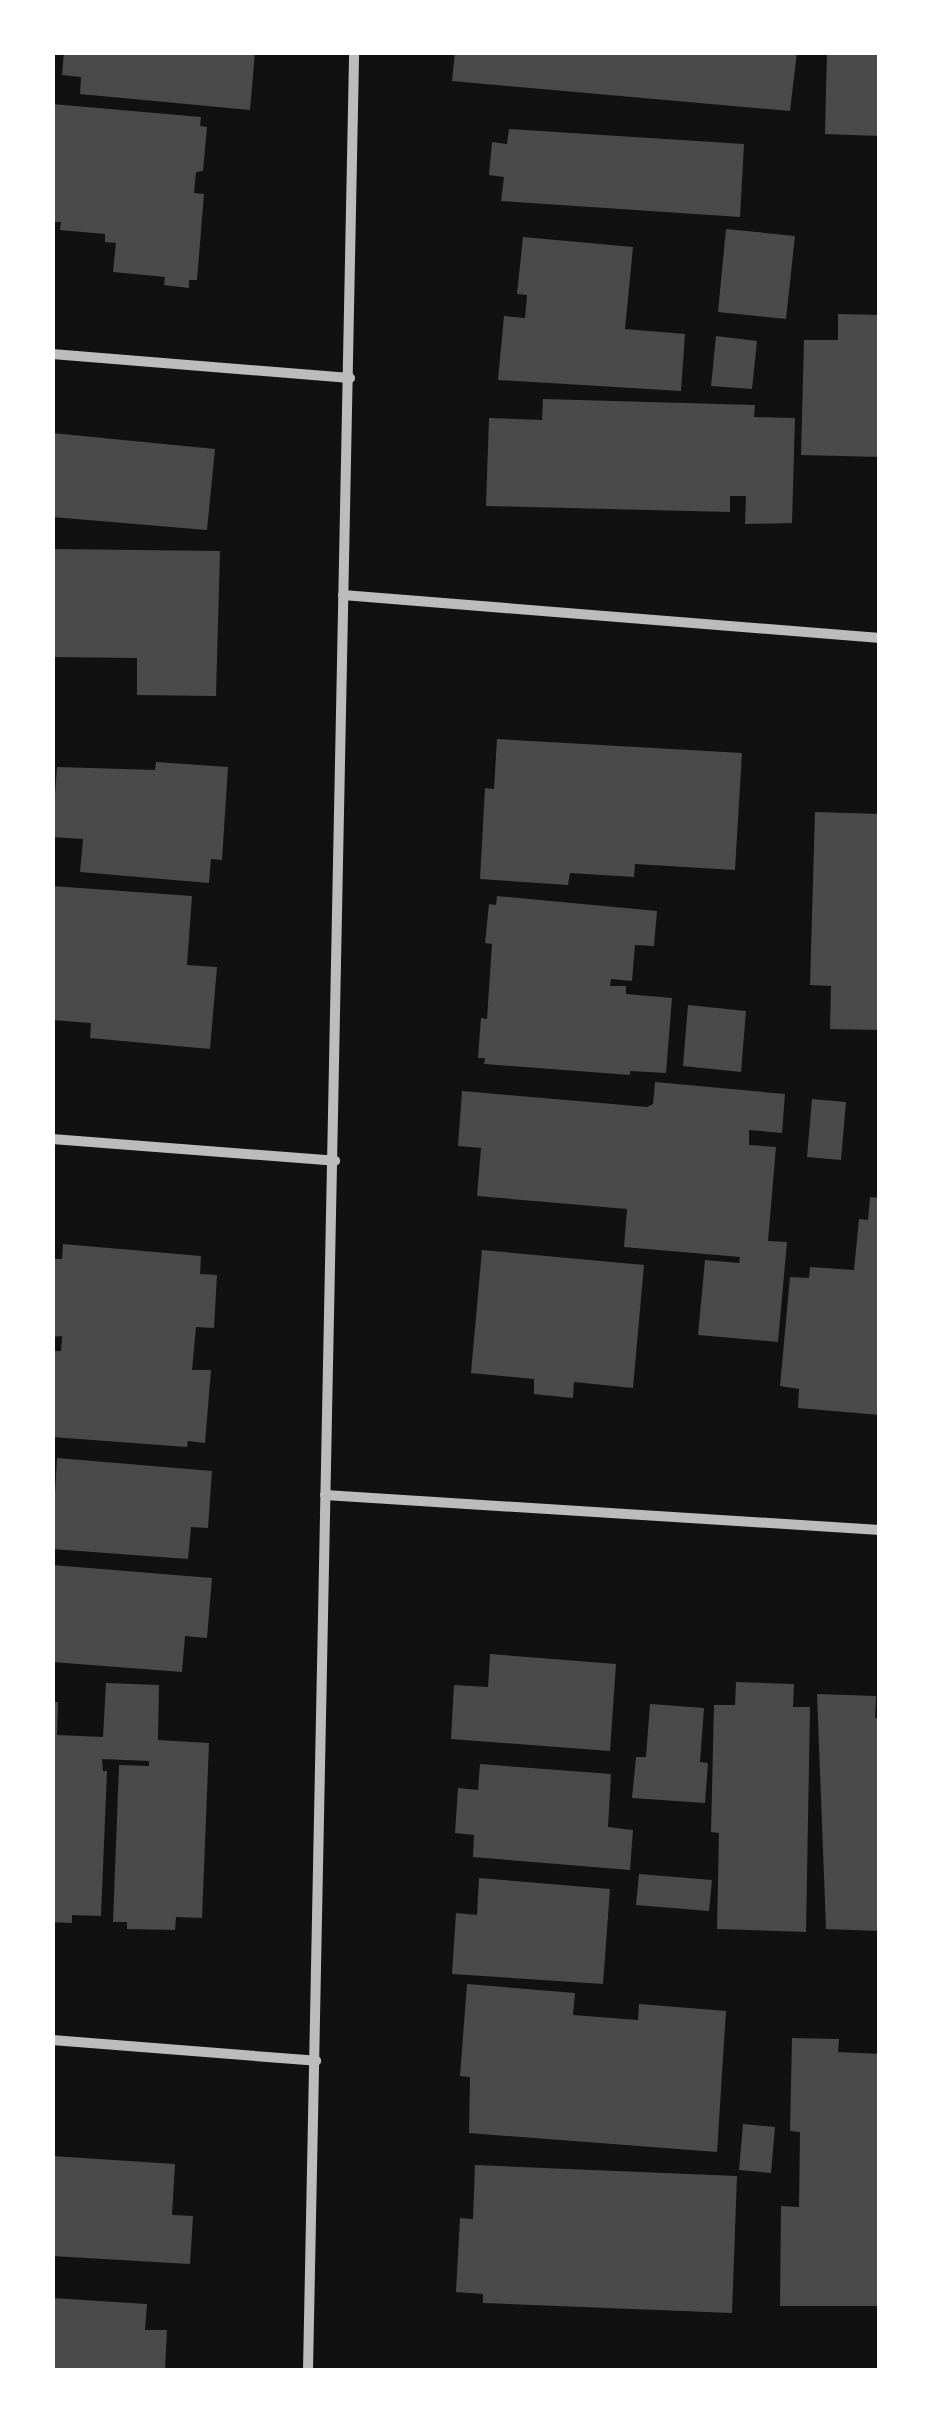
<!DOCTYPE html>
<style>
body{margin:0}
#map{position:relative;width:932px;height:2423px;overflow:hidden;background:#111;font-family:"Open Sans",sans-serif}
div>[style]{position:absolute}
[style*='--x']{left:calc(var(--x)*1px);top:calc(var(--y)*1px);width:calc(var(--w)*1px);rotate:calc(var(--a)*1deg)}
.building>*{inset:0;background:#4a4a4a}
.minor>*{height:10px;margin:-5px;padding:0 5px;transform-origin:5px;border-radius:5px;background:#bcbcbc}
span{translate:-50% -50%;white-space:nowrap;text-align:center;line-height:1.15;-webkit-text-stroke:9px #fff;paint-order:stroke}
.frame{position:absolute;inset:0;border:55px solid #fff;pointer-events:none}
</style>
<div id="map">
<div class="building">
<div style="clip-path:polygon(64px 52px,255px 52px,250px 110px,80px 94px,81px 77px,62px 75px)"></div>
<div style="clip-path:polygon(455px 52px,797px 52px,790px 111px,452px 81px)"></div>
<div style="clip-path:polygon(827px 52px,880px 52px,880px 136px,825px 134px)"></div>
<div style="clip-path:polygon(52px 104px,201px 117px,200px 126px,207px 127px,203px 171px,196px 172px,194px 193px,204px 194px,197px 280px,189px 280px,189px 288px,164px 285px,165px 277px,113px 272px,116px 243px,105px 242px,105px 234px,60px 230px,61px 222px,52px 222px)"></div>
<div style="clip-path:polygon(509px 129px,744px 144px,740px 217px,501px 201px,504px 177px,489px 175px,492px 142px,507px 144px)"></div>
<div style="clip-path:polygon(726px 229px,795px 236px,786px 319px,718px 312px)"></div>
<div style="clip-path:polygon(523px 237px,633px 247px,625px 329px,685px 334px,681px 391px,498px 380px,504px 316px,525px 318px,527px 295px,517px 294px)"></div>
<div style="clip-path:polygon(838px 314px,880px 315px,880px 457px,801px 455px,804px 340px,838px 340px)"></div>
<div style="clip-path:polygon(716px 336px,757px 341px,752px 389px,711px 386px)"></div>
<div style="clip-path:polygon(543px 399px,755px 405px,754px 417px,795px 418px,792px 523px,745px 524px,746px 496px,730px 496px,730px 512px,486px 506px,489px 418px,542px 420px)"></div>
<div style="clip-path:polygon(52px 433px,215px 449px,207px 530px,52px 517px)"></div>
<div style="clip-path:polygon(52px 549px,220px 551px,216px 696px,137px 695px,137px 658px,52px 657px)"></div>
<div style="clip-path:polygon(497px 739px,742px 753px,735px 870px,635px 864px,634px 877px,570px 873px,568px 885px,480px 879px,485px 788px,494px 789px)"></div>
<div style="clip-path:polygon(156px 762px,228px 767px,222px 860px,211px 859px,209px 883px,80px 872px,83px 839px,52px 837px,57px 767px,155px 770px)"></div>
<div style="clip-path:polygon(815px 812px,880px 814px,880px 1030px,830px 1029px,831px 986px,810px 985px)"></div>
<div style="clip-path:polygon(52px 886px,192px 896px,187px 965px,217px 967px,210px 1049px,90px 1038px,91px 1023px,52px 1020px)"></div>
<div style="clip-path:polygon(497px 896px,657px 911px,654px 946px,635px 945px,632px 981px,611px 979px,610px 986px,626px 986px,626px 994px,672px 998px,666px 1073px,630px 1071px,630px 1075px,484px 1064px,485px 1058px,478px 1058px,481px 1018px,487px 1019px,492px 944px,485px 943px,489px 904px,496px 905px)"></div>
<div style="clip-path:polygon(688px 1005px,746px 1011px,741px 1072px,683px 1066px)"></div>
<div style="clip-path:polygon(655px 1082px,785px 1094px,782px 1133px,749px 1130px,749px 1145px,776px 1147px,768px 1241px,787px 1242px,778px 1342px,698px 1335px,705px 1260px,739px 1263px,740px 1257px,624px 1247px,627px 1209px,477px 1196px,481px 1148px,458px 1146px,462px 1091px,647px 1107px,653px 1104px)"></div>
<div style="clip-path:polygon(812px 1099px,846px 1102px,841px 1160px,807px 1157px)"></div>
<div style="clip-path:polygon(870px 1197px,880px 1198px,880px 1415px,798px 1408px,799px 1389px,780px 1386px,790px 1277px,809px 1278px,810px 1267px,854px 1270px,859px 1219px,868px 1220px)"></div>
<div style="clip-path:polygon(63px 1244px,201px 1256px,200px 1274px,217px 1275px,214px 1328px,196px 1327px,192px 1370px,211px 1370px,205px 1443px,188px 1441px,187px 1447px,52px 1437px,52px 1351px,61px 1351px,62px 1336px,52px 1337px,52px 1259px,62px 1259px)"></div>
<div style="clip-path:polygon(482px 1250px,644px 1265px,633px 1388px,574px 1382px,573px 1398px,534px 1394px,534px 1379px,471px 1373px)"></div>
<div style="clip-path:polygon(57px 1458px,212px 1471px,208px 1528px,191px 1527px,188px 1559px,52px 1549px)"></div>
<div style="clip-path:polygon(52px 1565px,212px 1578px,207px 1638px,185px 1636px,182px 1672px,52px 1662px)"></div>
<div style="clip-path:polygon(490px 1654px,616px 1664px,610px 1751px,451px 1739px,454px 1685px,488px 1687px)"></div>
<div style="clip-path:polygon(736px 1682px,794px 1684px,793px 1707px,810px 1707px,806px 1932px,717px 1929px,719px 1833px,711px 1832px,714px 1705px,735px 1705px)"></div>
<div style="clip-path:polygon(106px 1683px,159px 1685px,158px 1740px,209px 1743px,202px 1918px,176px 1917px,175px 1930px,127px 1929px,127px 1922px,113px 1922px,119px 1765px,149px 1766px,149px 1761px,102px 1759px,103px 1771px,107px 1771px,101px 1916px,72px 1915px,72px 1923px,52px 1922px,52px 1702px,58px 1702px,57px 1735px,103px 1737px)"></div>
<div style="clip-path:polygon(817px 1694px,876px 1696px,875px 1718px,880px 1718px,880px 1931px,826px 1929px)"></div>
<div style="clip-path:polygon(650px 1704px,704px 1708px,700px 1762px,708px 1763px,705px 1803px,632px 1798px,636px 1757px,646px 1757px)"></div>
<div style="clip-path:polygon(480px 1764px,611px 1774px,608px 1827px,633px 1830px,630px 1870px,473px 1857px,474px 1835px,455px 1833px,458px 1788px,478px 1790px)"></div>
<div style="clip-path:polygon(639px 1874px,712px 1880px,709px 1911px,636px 1905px)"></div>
<div style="clip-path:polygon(479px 1878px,610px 1889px,603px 1984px,452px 1974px,456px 1913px,477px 1915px)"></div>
<div style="clip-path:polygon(467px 1984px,575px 1993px,573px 2015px,638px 2020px,639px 2004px,726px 2011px,717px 2152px,469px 2133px,470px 2077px,460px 2076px)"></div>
<div style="clip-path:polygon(792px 2038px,839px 2039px,838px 2052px,880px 2054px,880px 2306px,780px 2306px,781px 2206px,799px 2207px,800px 2132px,790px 2131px)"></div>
<div style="clip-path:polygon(743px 2124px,775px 2127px,771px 2173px,739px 2170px)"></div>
<div style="clip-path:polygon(52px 2156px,175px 2164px,172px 2215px,193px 2216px,190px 2264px,52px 2256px)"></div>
<div style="clip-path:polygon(475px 2165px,737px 2176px,732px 2313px,483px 2303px,483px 2294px,456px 2292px,460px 2218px,473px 2219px)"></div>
<div style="clip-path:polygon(52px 2298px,147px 2304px,145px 2330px,167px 2330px,165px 2370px,52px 2370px)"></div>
</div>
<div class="minor">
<div style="--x:52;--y:354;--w:299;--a:4.6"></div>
<div style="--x:343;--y:595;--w:539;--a:4.58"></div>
<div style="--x:52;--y:1139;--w:284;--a:4.4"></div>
<div style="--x:325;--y:1495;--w:556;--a:3.61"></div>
<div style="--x:52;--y:2040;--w:265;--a:4.5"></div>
<div style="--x:308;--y:2370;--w:2318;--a:-88.86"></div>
</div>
<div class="frame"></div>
</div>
